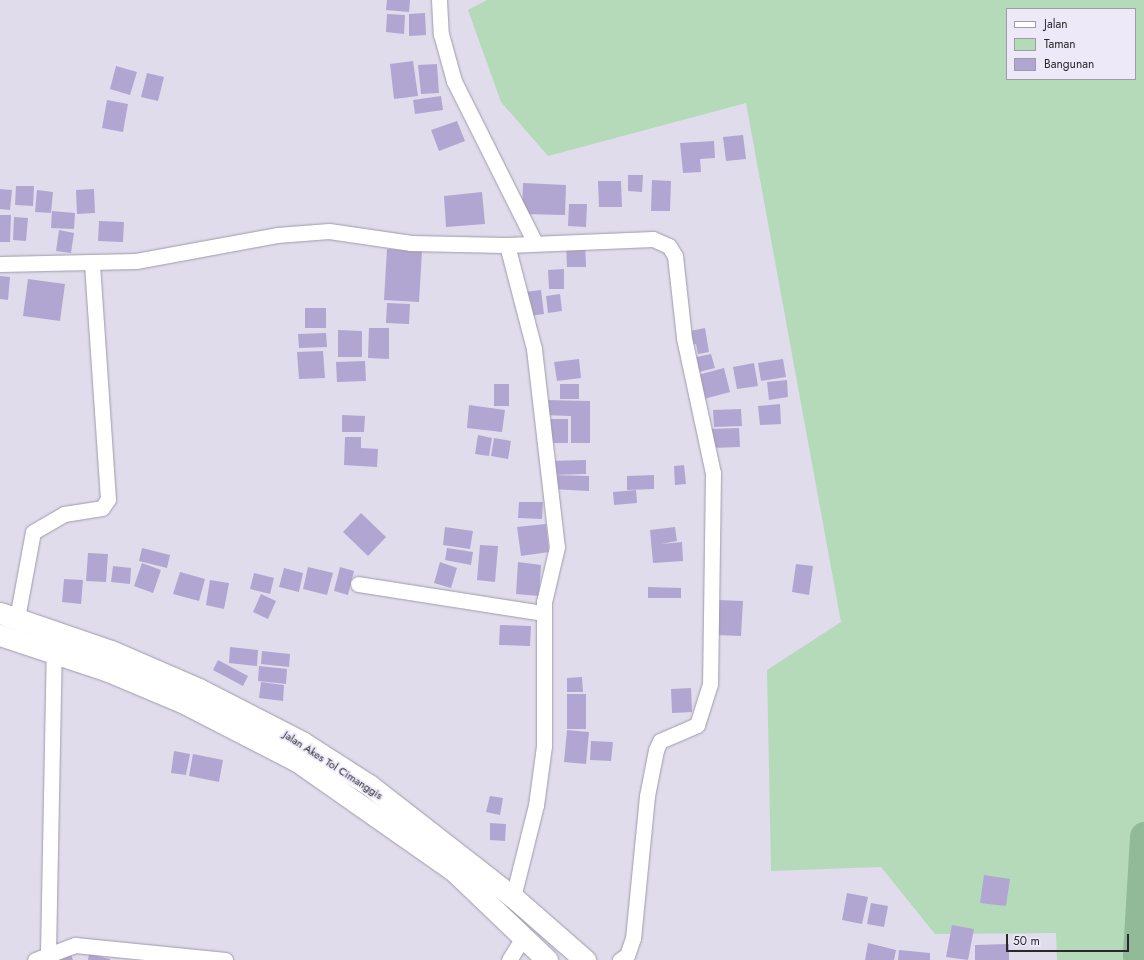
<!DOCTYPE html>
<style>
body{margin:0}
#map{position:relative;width:1144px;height:960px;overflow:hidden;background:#e0dcec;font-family:Jost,sans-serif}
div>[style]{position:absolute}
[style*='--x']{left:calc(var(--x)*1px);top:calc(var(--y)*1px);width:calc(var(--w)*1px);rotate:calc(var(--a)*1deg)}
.green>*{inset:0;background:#b4daba}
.river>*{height:29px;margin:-14.5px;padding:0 14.5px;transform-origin:14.5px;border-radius:14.5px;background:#92ba99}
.building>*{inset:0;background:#b1a6d1}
.roads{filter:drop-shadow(0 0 1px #9e9ba9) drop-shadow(0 0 1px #9e9ba9)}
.street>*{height:15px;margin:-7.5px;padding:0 7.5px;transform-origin:7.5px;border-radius:7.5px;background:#fff}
.secondary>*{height:21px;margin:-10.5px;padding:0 10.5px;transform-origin:10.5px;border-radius:10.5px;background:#fff}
span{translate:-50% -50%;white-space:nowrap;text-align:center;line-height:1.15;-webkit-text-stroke:3.5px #ede9f9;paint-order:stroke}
.street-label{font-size:11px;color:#29282d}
.legend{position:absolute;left:1006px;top:8px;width:130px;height:72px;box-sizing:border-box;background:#ede9f9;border:1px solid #9f9ca7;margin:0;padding:5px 7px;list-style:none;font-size:12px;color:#29282d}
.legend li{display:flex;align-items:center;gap:8px;height:20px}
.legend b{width:20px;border:1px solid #9f9ca7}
.scale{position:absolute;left:1006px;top:934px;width:123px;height:18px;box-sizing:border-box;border:2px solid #29282d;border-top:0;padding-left:5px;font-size:12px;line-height:14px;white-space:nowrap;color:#29282d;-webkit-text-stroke:3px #ede9f9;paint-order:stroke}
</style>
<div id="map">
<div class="green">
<div style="clip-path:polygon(evenodd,487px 0,1144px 0,1144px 960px,1057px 960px,1056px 933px,935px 934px,881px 867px,771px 871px,767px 670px,841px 622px,746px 103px,548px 156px,501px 102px,468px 10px,487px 0,1007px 9px,1135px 9px,1135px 79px,1007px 79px,1007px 9px)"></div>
</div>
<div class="river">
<div style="--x:1144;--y:836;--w:119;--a:93.4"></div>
<div style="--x:1137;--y:955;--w:9;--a:36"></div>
</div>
<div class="building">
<div style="clip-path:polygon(387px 0,410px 0,409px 12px,386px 10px)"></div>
<div style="clip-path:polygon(425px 13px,426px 35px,409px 36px,409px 14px)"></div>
<div style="clip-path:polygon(387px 14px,405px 15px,404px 34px,386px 32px)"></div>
<div style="clip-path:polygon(413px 61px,418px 96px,394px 99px,390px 64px)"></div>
<div style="clip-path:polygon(437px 64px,439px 93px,421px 94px,418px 65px)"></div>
<div style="clip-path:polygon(116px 66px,137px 72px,130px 95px,110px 89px)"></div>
<div style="clip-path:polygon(147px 73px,164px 77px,158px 101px,141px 97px)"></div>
<div style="clip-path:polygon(441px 96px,443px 110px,415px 114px,413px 100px)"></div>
<div style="clip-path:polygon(107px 100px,128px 104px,123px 132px,102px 128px)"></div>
<div style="clip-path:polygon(457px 121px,465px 141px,439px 151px,431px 130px)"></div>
<div style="clip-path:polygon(743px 135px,746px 159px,726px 161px,723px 137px)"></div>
<div style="clip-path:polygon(714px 141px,715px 158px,700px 159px,701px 172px,683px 173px,680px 143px)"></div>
<div style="clip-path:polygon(628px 175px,643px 175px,642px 192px,628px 191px)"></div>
<div style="clip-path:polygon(652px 180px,671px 181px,670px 211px,651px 211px)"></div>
<div style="clip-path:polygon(598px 181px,621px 181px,622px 207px,599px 207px)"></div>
<div style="clip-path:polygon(523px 183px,566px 185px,565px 215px,522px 214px)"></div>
<div style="clip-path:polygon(16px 186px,34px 186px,33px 206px,15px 205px)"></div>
<div style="clip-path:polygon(0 189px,12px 190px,10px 210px,0 209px)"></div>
<div style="clip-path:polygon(94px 189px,95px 213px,77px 214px,76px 190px)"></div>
<div style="clip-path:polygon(37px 190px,53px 192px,51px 213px,35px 212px)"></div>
<div style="clip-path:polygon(482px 192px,485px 224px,446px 227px,444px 196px)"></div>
<div style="clip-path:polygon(569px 204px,587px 204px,586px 227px,568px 226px)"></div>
<div style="clip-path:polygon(52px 211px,75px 213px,74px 229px,51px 228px)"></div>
<div style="clip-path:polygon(0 215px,11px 215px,10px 242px,0 242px)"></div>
<div style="clip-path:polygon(14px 217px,28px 218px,26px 241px,13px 240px)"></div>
<div style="clip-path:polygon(99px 221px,124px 222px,123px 242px,98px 241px)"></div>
<div style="clip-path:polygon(59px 230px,74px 233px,71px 253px,56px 251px)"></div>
<div style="clip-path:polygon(585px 243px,586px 267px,567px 267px,566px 244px)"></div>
<div style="clip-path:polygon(387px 249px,422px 251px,419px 302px,384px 300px)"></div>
<div style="clip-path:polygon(564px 269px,564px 289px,549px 289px,548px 270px)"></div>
<div style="clip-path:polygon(0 276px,10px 277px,8px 300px,0 299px)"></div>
<div style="clip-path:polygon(28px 279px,65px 284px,60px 321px,23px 316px)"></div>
<div style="clip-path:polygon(541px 290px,544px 314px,529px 316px,525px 292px)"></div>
<div style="clip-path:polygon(560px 294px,562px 311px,548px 313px,546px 296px)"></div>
<div style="clip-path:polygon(387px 303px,410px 304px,409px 324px,386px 323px)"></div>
<div style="clip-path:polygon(305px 308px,326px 308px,326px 328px,305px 328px)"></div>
<div style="clip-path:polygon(369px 328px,389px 328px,389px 359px,368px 358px)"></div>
<div style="clip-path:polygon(705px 328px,709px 352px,698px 354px,696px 344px,687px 346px,685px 332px)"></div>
<div style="clip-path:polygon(338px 330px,362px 331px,362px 357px,338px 357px)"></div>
<div style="clip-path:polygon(326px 333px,327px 347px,299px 348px,298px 334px)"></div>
<div style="clip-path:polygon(323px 351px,325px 378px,299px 379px,297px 352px)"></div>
<div style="clip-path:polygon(711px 354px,715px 368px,695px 373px,692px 358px)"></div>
<div style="clip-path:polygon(579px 359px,581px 378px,557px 381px,554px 362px)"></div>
<div style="clip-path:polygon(783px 359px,786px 377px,761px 381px,758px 363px)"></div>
<div style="clip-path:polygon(365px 361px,366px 381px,337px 382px,336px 362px)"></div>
<div style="clip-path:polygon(754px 363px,758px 386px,737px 389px,733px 367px)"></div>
<div style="clip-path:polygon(724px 368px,730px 392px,700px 400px,694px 376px)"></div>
<div style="clip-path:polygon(787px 380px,788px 397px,769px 400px,767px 382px)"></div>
<div style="clip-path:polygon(494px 384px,509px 384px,509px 406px,494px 406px)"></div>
<div style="clip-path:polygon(560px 384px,579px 384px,579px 399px,560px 399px)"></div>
<div style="clip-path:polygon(542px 400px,590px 401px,590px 443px,571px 443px,571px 416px,542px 415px)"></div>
<div style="clip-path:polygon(780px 404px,781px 424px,760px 425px,758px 406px)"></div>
<div style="clip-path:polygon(469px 405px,505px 410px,502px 432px,467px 428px)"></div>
<div style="clip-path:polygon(741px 409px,742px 426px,714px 427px,713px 410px)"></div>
<div style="clip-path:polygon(342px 415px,365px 416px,364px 432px,342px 432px)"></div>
<div style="clip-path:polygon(551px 419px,568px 419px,568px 443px,551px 443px)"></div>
<div style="clip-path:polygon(739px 428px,740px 447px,711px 448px,710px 429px)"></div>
<div style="clip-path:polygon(478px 435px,492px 438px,489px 456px,475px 454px)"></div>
<div style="clip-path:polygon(345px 437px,361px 437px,361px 448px,378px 449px,377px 467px,344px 465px)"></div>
<div style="clip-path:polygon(494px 438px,511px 441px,508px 459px,491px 456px)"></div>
<div style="clip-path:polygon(586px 460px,586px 474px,550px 475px,550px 461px)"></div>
<div style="clip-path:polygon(684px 465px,686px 484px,675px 485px,674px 466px)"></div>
<div style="clip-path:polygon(551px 475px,589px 476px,589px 491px,551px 489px)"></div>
<div style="clip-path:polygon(654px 475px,654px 489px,627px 490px,627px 476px)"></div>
<div style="clip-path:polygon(636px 490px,637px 503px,614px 505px,613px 492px)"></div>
<div style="clip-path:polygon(519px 502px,543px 502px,542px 519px,518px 518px)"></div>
<div style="clip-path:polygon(361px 513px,386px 537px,368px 556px,343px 532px)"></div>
<div style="clip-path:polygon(546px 524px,549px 552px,521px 556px,517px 527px)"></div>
<div style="clip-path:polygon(445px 527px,473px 531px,470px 549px,443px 545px)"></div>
<div style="clip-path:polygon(675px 527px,677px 541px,661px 544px,682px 542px,683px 561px,653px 563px,650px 530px)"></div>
<div style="clip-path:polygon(480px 545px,498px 546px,495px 582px,477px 580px)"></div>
<div style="clip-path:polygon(142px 548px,170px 555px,167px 568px,139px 561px)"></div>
<div style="clip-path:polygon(447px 548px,473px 552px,471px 565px,445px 560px)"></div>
<div style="clip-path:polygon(88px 553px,108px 554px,106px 582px,86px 581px)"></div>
<div style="clip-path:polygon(440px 562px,457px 568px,451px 588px,434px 583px)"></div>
<div style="clip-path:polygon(518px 562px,541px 565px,539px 596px,516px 594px)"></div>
<div style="clip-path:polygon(142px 563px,161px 570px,153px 593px,134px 586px)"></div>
<div style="clip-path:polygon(796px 564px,813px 566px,809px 595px,792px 592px)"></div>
<div style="clip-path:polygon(113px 566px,131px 568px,130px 584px,111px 582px)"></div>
<div style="clip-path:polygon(308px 567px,333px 573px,327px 595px,303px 589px)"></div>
<div style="clip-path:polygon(340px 567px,354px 571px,348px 595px,334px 591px)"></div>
<div style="clip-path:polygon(284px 568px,303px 573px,299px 592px,279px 587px)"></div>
<div style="clip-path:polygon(180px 572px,205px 579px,199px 601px,173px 594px)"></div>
<div style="clip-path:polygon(254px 573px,274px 578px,270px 594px,250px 589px)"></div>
<div style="clip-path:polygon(64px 579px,83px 580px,81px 604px,62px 602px)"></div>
<div style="clip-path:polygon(210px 580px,229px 583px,224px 609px,206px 605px)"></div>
<div style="clip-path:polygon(648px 587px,681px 588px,681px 598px,648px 598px)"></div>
<div style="clip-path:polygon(261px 594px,276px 601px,268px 619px,253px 612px)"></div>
<div style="clip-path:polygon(717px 600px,743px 601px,741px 636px,716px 635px)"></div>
<div style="clip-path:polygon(500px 625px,531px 626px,530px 646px,499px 645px)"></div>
<div style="clip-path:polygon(230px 647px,258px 650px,257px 666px,229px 663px)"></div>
<div style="clip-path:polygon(262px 651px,290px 654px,289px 667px,261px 664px)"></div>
<div style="clip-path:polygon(218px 660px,248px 676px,243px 686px,213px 670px)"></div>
<div style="clip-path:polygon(259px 666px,287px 669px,286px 684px,258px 681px)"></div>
<div style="clip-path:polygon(582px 677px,583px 692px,567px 692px,567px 678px)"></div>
<div style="clip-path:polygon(261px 682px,284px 685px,283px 701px,259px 698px)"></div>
<div style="clip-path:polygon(691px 688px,692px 712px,672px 713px,671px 689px)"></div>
<div style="clip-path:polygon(567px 694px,586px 694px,586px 729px,567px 729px)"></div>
<div style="clip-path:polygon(567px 730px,589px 732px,586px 764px,564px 762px)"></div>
<div style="clip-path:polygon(591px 741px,613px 742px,611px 761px,590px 760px)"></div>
<div style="clip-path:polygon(174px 751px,190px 754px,186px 775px,171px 773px)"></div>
<div style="clip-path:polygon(193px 754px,223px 760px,219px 782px,189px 776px)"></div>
<div style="clip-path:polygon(490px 796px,503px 798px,500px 815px,486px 812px)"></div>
<div style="clip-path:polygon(490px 823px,506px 824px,505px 841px,490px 840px)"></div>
<div style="clip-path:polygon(984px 875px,1010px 879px,1006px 906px,980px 903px)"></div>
<div style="clip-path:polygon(847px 893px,868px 897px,862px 924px,842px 920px)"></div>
<div style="clip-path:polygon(871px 903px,888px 906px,884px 927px,867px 924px)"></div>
<div style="clip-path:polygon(952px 925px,974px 929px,968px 960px,946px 957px)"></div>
<div style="clip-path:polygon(868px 943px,896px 950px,894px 960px,865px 960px)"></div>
<div style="clip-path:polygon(1009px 944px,1009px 960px,975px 960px,975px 945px)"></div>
<div style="clip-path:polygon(899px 950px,930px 953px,930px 960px,898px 960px)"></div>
<div style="clip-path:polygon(70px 952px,73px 960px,46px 960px)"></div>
<div style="clip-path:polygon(89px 954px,110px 959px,110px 960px,88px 960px)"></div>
</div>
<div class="roads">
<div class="street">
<div style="--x:439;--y:0;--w:34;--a:87"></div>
<div style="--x:441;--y:34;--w:49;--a:74.5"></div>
<div style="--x:454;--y:81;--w:179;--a:63.4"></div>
<div style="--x:507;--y:245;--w:107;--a:75.4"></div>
<div style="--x:534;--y:349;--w:199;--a:83.4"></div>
<div style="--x:557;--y:547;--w:57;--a:103.3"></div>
<div style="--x:544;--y:602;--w:144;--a:90"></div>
<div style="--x:544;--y:746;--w:60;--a:97.7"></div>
<div style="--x:536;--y:805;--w:95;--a:104"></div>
<div style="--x:0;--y:264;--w:136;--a:-1.3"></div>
<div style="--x:136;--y:261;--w:143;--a:-10.4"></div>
<div style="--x:277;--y:235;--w:52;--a:-4.4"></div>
<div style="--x:329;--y:231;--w:83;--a:8.3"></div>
<div style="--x:411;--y:243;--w:96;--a:1.2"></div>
<div style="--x:507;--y:245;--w:146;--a:-2.4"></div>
<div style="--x:653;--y:239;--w:17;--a:24"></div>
<div style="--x:669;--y:246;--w:12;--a:59"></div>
<div style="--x:675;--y:256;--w:82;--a:83.7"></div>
<div style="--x:684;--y:338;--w:138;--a:77.9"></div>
<div style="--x:713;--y:473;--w:211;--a:90.8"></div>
<div style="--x:710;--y:684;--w:43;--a:107.6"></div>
<div style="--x:697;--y:725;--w:40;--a:156.6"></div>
<div style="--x:660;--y:741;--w:10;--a:114"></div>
<div style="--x:656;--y:750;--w:47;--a:101.1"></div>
<div style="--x:647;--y:796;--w:143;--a:95.6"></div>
<div style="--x:633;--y:938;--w:18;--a:109"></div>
<div style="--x:627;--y:955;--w:9;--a:144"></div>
<div style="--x:358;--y:584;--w:187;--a:8.9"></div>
<div style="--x:17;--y:618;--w:87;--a:-79.5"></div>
<div style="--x:33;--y:532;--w:36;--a:-30"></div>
<div style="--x:64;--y:514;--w:38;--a:-9"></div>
<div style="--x:102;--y:508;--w:11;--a:-56"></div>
<div style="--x:108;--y:499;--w:236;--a:-93.9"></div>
<div style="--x:48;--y:953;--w:301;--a:-88.9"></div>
<div style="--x:35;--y:960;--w:43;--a:-20.6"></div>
<div style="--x:75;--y:945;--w:151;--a:5.7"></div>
<div style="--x:509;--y:960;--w:26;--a:-58"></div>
</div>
<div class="secondary">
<div style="--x:0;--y:613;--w:117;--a:18.9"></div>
<div style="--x:111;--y:651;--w:96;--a:23.4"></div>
<div style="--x:199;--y:689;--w:116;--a:27.2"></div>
<div style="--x:302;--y:742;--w:80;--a:32.7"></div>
<div style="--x:369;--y:785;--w:182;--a:37.9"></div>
<div style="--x:513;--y:897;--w:96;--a:41.2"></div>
<div style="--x:0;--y:635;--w:112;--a:18.3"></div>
<div style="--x:106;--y:670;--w:82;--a:22.8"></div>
<div style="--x:182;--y:702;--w:129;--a:27.2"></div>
<div style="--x:297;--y:761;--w:192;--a:35"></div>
<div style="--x:454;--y:871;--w:129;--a:43.7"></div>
</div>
</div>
<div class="street-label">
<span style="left:333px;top:765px;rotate:33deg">Jalan Akes Tol Cimanggis</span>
</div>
<ul class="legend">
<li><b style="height:5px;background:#fff"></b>Jalan</li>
<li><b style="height:11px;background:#b4daba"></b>Taman</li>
<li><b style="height:11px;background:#b1a6d1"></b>Bangunan</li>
</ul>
<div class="scale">50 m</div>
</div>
